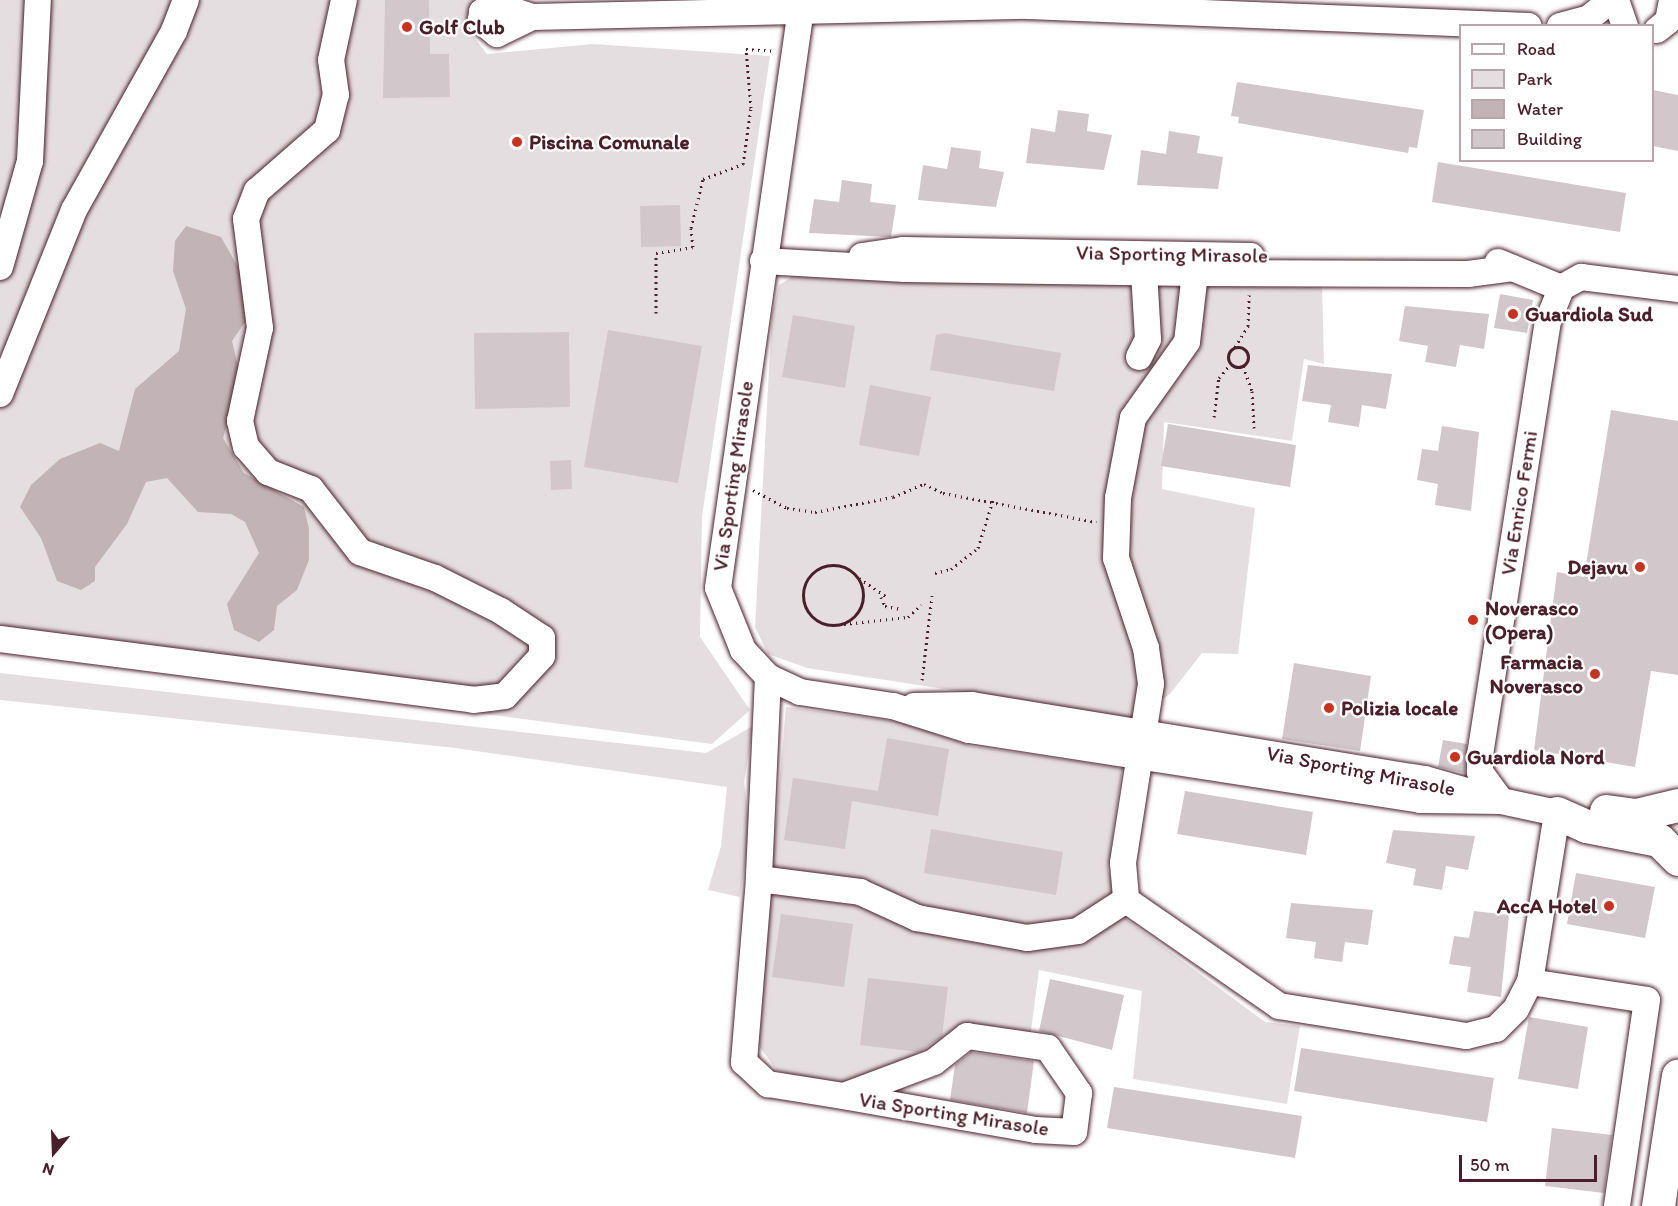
<!DOCTYPE html>
<style>
body{margin:0}
#map{position:relative;width:1678px;height:1206px;overflow:hidden;background:#fff;font-family:Itim,sans-serif}
div>[style]{position:absolute}
[style*='--x']{left:calc(var(--x)*1px);top:calc(var(--y)*1px);width:calc(var(--w)*1px);rotate:calc(var(--a)*1deg)}
.green>*{inset:0;background:#e5dee0}
.water>*{inset:0;background:#c1b3b6}
.building>*{inset:0;background:#d2c7cb}
.path>*{height:3px;margin-top:-1.5px;transform-origin:0;background:repeating-linear-gradient(90deg,#4a1f2b 0 1.5px,transparent 0 6px)}
.path>.ring{margin:-1.5px;padding:0;box-sizing:content-box;background:none;border:3px solid #4a1f2b;border-radius:50%}
.roads{filter:drop-shadow(0 0 2px #4a1f2b) drop-shadow(0 0 2px #4a1f2b)}
.minor>*{height:26px;margin:-13px;padding:0 13px;transform-origin:13px;border-radius:13px;background:#fff}
.major>*{height:33px;margin:-16.5px;padding:0 16.5px;transform-origin:16.5px;border-radius:16.5px;background:#fff}
.dots>*{width:16px;height:16px;translate:-50% -50%;box-sizing:border-box;border:3px solid #fff;border-radius:50%}
span{translate:-50% -50%;white-space:nowrap;text-align:center;line-height:1.15;-webkit-text-stroke:4.5px #fff;paint-order:stroke}
.poi-label{font-size:21px;color:#4a1f2b;font-weight:700}
.left{translate:0 -50%;text-align:left}
.right{translate:-100% -50%;text-align:right}
.street-label{font-size:21px;color:#4a1f2b}
.legend{position:absolute;left:1459px;top:24px;width:195px;height:138px;box-sizing:border-box;background:#fff;border:2px solid #b7a5aa;margin:0;padding:8px 10px;list-style:none;font-size:18px;color:#4a1f2b}
.legend li{display:flex;align-items:center;gap:12px;height:30px}
.legend b{width:30px;border:2px solid #b7a5aa}
.north{position:absolute;left:24px;top:1122px;width:60px;height:60px;-webkit-text-stroke:4px #fff;paint-order:stroke;rotate:199deg;font-size:16px;font-weight:700;line-height:24px;text-align:center;color:#4a1f2b}
.north::after{content:'';display:block;margin:auto;width:21px;height:27px;background:#4a1f2b;clip-path:polygon(50% 0,100% 100%,50% 72%,0 100%)}
.scale{position:absolute;left:1459px;top:1155px;width:138px;height:27px;box-sizing:border-box;border:3px solid #4a1f2b;border-top:0;padding-left:8px;font-size:18px;line-height:21px;white-space:nowrap;color:#4a1f2b;-webkit-text-stroke:4px #fff;paint-order:stroke}
</style>
<div id="map">
<div class="green">
<div style="clip-path:polygon(0 0,485px 0,463px 23px,487px 54px,593px 44px,770px 56px,702px 517px,700px 637px,750px 710px,712px 744px,0 650px)"></div>
<div style="clip-path:polygon(798px 273px,1322px 284px,1324px 364px,1304px 359px,1292px 441px,1164px 422px,1162px 489px,1255px 508px,1238px 654px,1202px 653px,1170px 694px,1133px 718px,807px 668px,768px 654px,755px 627px,772px 315px,779px 285px)"></div>
<div style="clip-path:polygon(0 673px,706px 753px,753px 726px,744px 782px,750px 829px,740px 897px,708px 890px,721px 846px,727px 787px,455px 748px,0 700px)"></div>
<div style="clip-path:polygon(786px 707px,902px 722px,971px 746px,1122px 768px,1108px 870px,1126px 919px,1265px 1022px,1300px 1026px,1287px 1104px,1133px 1079px,1142px 991px,1039px 970px,1030px 1038px,978px 1030px,838px 1086px,777px 1071px,757px 1043px)"></div>
</div>
<div class="water">
<div style="clip-path:polygon(186px 226px,221px 237px,251px 290px,250px 315px,232px 341px,241px 379px,223px 438px,244px 473px,304px 507px,309px 529px,309px 560px,297px 590px,277px 606px,274px 630px,259px 642px,234px 630px,227px 604px,259px 553px,245px 522px,231px 514px,198px 512px,167px 478px,146px 482px,127px 524px,95px 567px,95px 581px,81px 590px,57px 581px,41px 538px,20px 507px,31px 485px,60px 459px,100px 443px,119px 451px,135px 389px,179px 351px,186px 309px,173px 271px,175px 241px)"></div>
</div>
<div class="building">
<div style="clip-path:polygon(385px 0,429px 0,430px 54px,449px 54px,450px 97px,383px 98px)"></div>
<div style="clip-path:polygon(1237px 82px,1424px 110px,1417px 148px,1409px 147px,1408px 153px,1238px 123px,1239px 117px,1231px 116px)"></div>
<div style="clip-path:polygon(1653px 90px,1678px 95px,1678px 151px,1653px 146px)"></div>
<div style="clip-path:polygon(1058px 110px,1089px 114px,1087px 131px,1112px 135px,1104px 170px,1026px 163px,1031px 128px,1055px 132px)"></div>
<div style="clip-path:polygon(1169px 131px,1200px 136px,1197px 153px,1223px 157px,1218px 189px,1137px 185px,1141px 150px,1166px 154px)"></div>
<div style="clip-path:polygon(951px 147px,981px 151px,979px 168px,1004px 172px,996px 207px,918px 200px,923px 165px,947px 169px)"></div>
<div style="clip-path:polygon(1438px 162px,1626px 193px,1620px 232px,1432px 202px)"></div>
<div style="clip-path:polygon(842px 180px,872px 184px,870px 202px,896px 205px,891px 237px,809px 233px,814px 199px,839px 202px)"></div>
<div style="clip-path:polygon(680px 205px,681px 246px,641px 247px,640px 206px)"></div>
<div style="clip-path:polygon(1500px 294px,1533px 300px,1527px 333px,1494px 328px)"></div>
<div style="clip-path:polygon(1405px 306px,1489px 314px,1484px 349px,1460px 345px,1456px 367px,1425px 362px,1428px 346px,1399px 341px)"></div>
<div style="clip-path:polygon(793px 315px,855px 326px,845px 388px,782px 377px)"></div>
<div style="clip-path:polygon(608px 330px,702px 346px,678px 483px,584px 467px)"></div>
<div style="clip-path:polygon(569px 332px,570px 407px,475px 409px,474px 333px)"></div>
<div style="clip-path:polygon(944px 333px,1061px 353px,1054px 391px,930px 370px,936px 335px)"></div>
<div style="clip-path:polygon(1308px 365px,1392px 374px,1386px 409px,1362px 405px,1359px 427px,1328px 422px,1331px 405px,1302px 401px)"></div>
<div style="clip-path:polygon(870px 385px,931px 397px,919px 456px,859px 445px)"></div>
<div style="clip-path:polygon(1611px 410px,1678px 421px,1678px 675px,1651px 671px,1635px 767px,1534px 750px,1557px 572px,1584px 577px)"></div>
<div style="clip-path:polygon(1168px 424px,1296px 445px,1290px 487px,1161px 466px)"></div>
<div style="clip-path:polygon(1442px 426px,1479px 432px,1471px 511px,1435px 505px,1438px 484px,1417px 480px,1422px 449px,1438px 451px)"></div>
<div style="clip-path:polygon(571px 460px,572px 489px,551px 490px,550px 461px)"></div>
<div style="clip-path:polygon(1294px 663px,1371px 676px,1360px 751px,1282px 739px)"></div>
<div style="clip-path:polygon(887px 738px,949px 749px,938px 816px,852px 801px,845px 849px,784px 840px,793px 778px,878px 791px)"></div>
<div style="clip-path:polygon(1443px 740px,1467px 744px,1465px 773px,1438px 767px)"></div>
<div style="clip-path:polygon(1185px 791px,1313px 812px,1306px 855px,1177px 834px)"></div>
<div style="clip-path:polygon(931px 829px,1063px 852px,1056px 895px,924px 873px)"></div>
<div style="clip-path:polygon(1393px 830px,1475px 836px,1468px 870px,1446px 866px,1442px 890px,1413px 885px,1416px 869px,1386px 863px)"></div>
<div style="clip-path:polygon(1576px 873px,1655px 887px,1645px 938px,1567px 924px)"></div>
<div style="clip-path:polygon(1291px 903px,1373px 910px,1368px 945px,1345px 942px,1342px 962px,1314px 958px,1316px 942px,1286px 938px)"></div>
<div style="clip-path:polygon(1474px 911px,1509px 915px,1501px 997px,1467px 992px,1471px 967px,1449px 964px,1454px 936px,1469px 938px)"></div>
<div style="clip-path:polygon(781px 914px,853px 924px,844px 987px,772px 977px)"></div>
<div style="clip-path:polygon(868px 978px,948px 987px,942px 1037px,918px 1052px,860px 1045px)"></div>
<div style="clip-path:polygon(1050px 979px,1124px 995px,1112px 1050px,1039px 1031px)"></div>
<div style="clip-path:polygon(1529px 1017px,1588px 1027px,1578px 1089px,1518px 1079px)"></div>
<div style="clip-path:polygon(1301px 1048px,1494px 1078px,1487px 1122px,1294px 1091px)"></div>
<div style="clip-path:polygon(971px 1052px,1034px 1061px,1027px 1113px,950px 1100px,955px 1065px)"></div>
<div style="clip-path:polygon(1114px 1087px,1302px 1116px,1295px 1158px,1107px 1128px)"></div>
<div style="clip-path:polygon(1552px 1128px,1612px 1135px,1604px 1193px,1545px 1186px)"></div>
</div>
<div class="path">
<div style="--x:656;--y:313;--w:60;--a:-90"></div>
<div style="--x:656;--y:253;--w:37;--a:-9"></div>
<div style="--x:693;--y:247;--w:19;--a:-96"></div>
<div style="--x:691;--y:228;--w:50;--a:-76.2"></div>
<div style="--x:703;--y:179;--w:43;--a:-20.6"></div>
<div style="--x:743;--y:164;--w:57;--a:-81.9"></div>
<div style="--x:751;--y:108;--w:59;--a:-94.8"></div>
<div style="--x:746;--y:49;--w:29;--a:4"></div>
<div style="--x:1235;--y:347;--w:25;--a:-58"></div>
<div style="--x:1248;--y:326;--w:31;--a:-88"></div>
<div class="ring" style="left:1228px;top:347px;width:17px;height:17px"></div>
<div style="--x:1243;--y:366;--w:27;--a:70"></div>
<div style="--x:1252;--y:391;--w:37;--a:87"></div>
<div style="--x:1214;--y:417;--w:39;--a:-83"></div>
<div style="--x:1219;--y:378;--w:19;--a:-51"></div>
<div style="--x:753;--y:490;--w:38;--a:28"></div>
<div style="--x:787;--y:508;--w:28;--a:8"></div>
<div style="--x:815;--y:512;--w:79;--a:-10.9"></div>
<div style="--x:893;--y:497;--w:34;--a:-23"></div>
<div style="--x:924;--y:484;--w:21;--a:25"></div>
<div style="--x:943;--y:493;--w:156;--a:10.7"></div>
<div class="ring" style="left:803px;top:565px;width:57px;height:57px"></div>
<div style="--x:935;--y:573;--w:16;--a:-14"></div>
<div style="--x:951;--y:569;--w:34;--a:-38"></div>
<div style="--x:978;--y:548;--w:50;--a:-72.6"></div>
<div style="--x:859;--y:578;--w:32;--a:34"></div>
<div style="--x:881;--y:597;--w:10;--a:66"></div>
<div style="--x:885;--y:606;--w:16;--a:11"></div>
<div style="--x:844;--y:624;--w:64;--a:-6.2"></div>
<div style="--x:908;--y:617;--w:18;--a:-43"></div>
<div style="--x:922;--y:680;--w:85;--a:-83.2"></div>
</div>
<div class="roads">
<div class="minor">
<div style="--x:1616;--y:0;--w:28;--a:71"></div>
<div style="--x:801;--y:9;--w:585;--a:98.16"></div>
<div style="--x:718;--y:588;--w:67;--a:68"></div>
<div style="--x:743;--y:650;--w:37;--a:47"></div>
<div style="--x:768;--y:677;--w:35;--a:25"></div>
<div style="--x:800;--y:692;--w:94;--a:8.6"></div>
<div style="--x:893;--y:706;--w:80;--a:17.5"></div>
<div style="--x:969;--y:730;--w:456;--a:8.8"></div>
<div style="--x:1420;--y:800;--w:81;--a:0.7"></div>
<div style="--x:532;--y:17;--w:39;--a:154"></div>
<div style="--x:497;--y:34;--w:21;--a:-141"></div>
<div style="--x:481;--y:21;--w:9;--a:-84"></div>
<div style="--x:482;--y:12;--w:14;--a:-36"></div>
<div style="--x:493;--y:4;--w:41;--a:18.4"></div>
<div style="--x:532;--y:17;--w:495;--a:-1.3"></div>
<div style="--x:1027;--y:6;--w:502;--a:2.28"></div>
<div style="--x:1560;--y:26;--w:30;--a:-15"></div>
<div style="--x:1589;--y:18;--w:28;--a:-39"></div>
<div style="--x:1657;--y:30;--w:14;--a:-39"></div>
<div style="--x:1668;--y:21;--w:21;--a:-79"></div>
<div style="--x:862;--y:256;--w:41;--a:-8.3"></div>
<div style="--x:903;--y:250;--w:348;--a:1"></div>
<div style="--x:763;--y:261;--w:142;--a:3.2"></div>
<div style="--x:905;--y:269;--w:290;--a:0.8"></div>
<div style="--x:1195;--y:273;--w:273;--a:0.2"></div>
<div style="--x:1468;--y:274;--w:45;--a:-7.6"></div>
<div style="--x:1498;--y:262;--w:68;--a:22.4"></div>
<div style="--x:0;--y:267;--w:110;--a:-74.2"></div>
<div style="--x:30;--y:161;--w:161;--a:-87.2"></div>
<div style="--x:1195;--y:273;--w:69;--a:96.6"></div>
<div style="--x:1187;--y:342;--w:93;--a:125.4"></div>
<div style="--x:1133;--y:418;--w:81;--a:100.6"></div>
<div style="--x:1118;--y:498;--w:60;--a:91.9"></div>
<div style="--x:1116;--y:558;--w:95;--a:71.6"></div>
<div style="--x:1146;--y:648;--w:36;--a:82"></div>
<div style="--x:1151;--y:684;--w:181;--a:98.9"></div>
<div style="--x:1123;--y:863;--w:37;--a:85"></div>
<div style="--x:1126;--y:900;--w:186;--a:34.7"></div>
<div style="--x:1279;--y:1006;--w:190;--a:9.1"></div>
<div style="--x:1467;--y:1036;--w:30;--a:-14"></div>
<div style="--x:1496;--y:1029;--w:28;--a:-45"></div>
<div style="--x:1516;--y:1009;--w:30;--a:-63"></div>
<div style="--x:1530;--y:982;--w:118;--a:8.7"></div>
<div style="--x:1647;--y:1000;--w:208;--a:98.3"></div>
<div style="--x:1139;--y:357;--w:20;--a:-63"></div>
<div style="--x:1148;--y:339;--w:67;--a:-93.4"></div>
<div style="--x:0;--y:394;--w:198;--a:-68.1"></div>
<div style="--x:74;--y:210;--w:205;--a:-60.8"></div>
<div style="--x:174;--y:31;--w:33;--a:-69"></div>
<div style="--x:0;--y:639;--w:477;--a:7.3"></div>
<div style="--x:473;--y:700;--w:32;--a:-7"></div>
<div style="--x:505;--y:696;--w:54;--a:-47.2"></div>
<div style="--x:542;--y:656;--w:18;--a:-90"></div>
<div style="--x:542;--y:638;--w:49;--a:-146.6"></div>
<div style="--x:501;--y:611;--w:74;--a:-153.4"></div>
<div style="--x:435;--y:578;--w:79;--a:-160.9"></div>
<div style="--x:360;--y:552;--w:80;--a:-127.9"></div>
<div style="--x:311;--y:489;--w:46;--a:-158.4"></div>
<div style="--x:268;--y:472;--w:33;--a:-131"></div>
<div style="--x:246;--y:447;--w:27;--a:-103"></div>
<div style="--x:240;--y:421;--w:95;--a:-77.9"></div>
<div style="--x:260;--y:328;--w:110;--a:-97.3"></div>
<div style="--x:246;--y:219;--w:30;--a:-69"></div>
<div style="--x:257;--y:191;--w:93;--a:-41.1"></div>
<div style="--x:327;--y:130;--w:36;--a:-76"></div>
<div style="--x:336;--y:95;--w:35;--a:-98"></div>
<div style="--x:331;--y:60;--w:61;--a:-77.8"></div>
<div style="--x:768;--y:677;--w:202;--a:92.6"></div>
<div style="--x:759;--y:879;--w:102;--a:7.3"></div>
<div style="--x:860;--y:892;--w:63;--a:24.5"></div>
<div style="--x:917;--y:918;--w:112;--a:10.3"></div>
<div style="--x:1027;--y:938;--w:51;--a:-7.8"></div>
<div style="--x:1078;--y:931;--w:57;--a:-32.9"></div>
<div style="--x:914;--y:706;--w:58;--a:-1"></div>
<div style="--x:972;--y:705;--w:459;--a:9.3"></div>
<div style="--x:1425;--y:779;--w:47;--a:16.1"></div>
<div style="--x:759;--y:879;--w:184;--a:94.7"></div>
<div style="--x:744;--y:1062;--w:33;--a:43"></div>
<div style="--x:768;--y:1084;--w:77;--a:9"></div>
<div style="--x:844;--y:1096;--w:96;--a:-20.7"></div>
<div style="--x:934;--y:1062;--w:42;--a:-38.2"></div>
<div style="--x:967;--y:1036;--w:82;--a:8.4"></div>
<div style="--x:1048;--y:1048;--w:55;--a:55.4"></div>
<div style="--x:1079;--y:1093;--w:39;--a:97"></div>
<div style="--x:1074;--y:1132;--w:38;--a:-177"></div>
<div style="--x:1036;--y:1130;--w:195;--a:-170"></div>
<div style="--x:1530;--y:982;--w:171;--a:-80.9"></div>
<div style="--x:1557;--y:813;--w:57;--a:-167.9"></div>
<div style="--x:1501;--y:801;--w:36;--a:-126"></div>
<div style="--x:1480;--y:772;--w:17;--a:-90"></div>
<div style="--x:1480;--y:755;--w:439;--a:-81.1"></div>
<div style="--x:1548;--y:321;--w:35;--a:-68"></div>
<div style="--x:1561;--y:288;--w:23;--a:-29"></div>
<div style="--x:1581;--y:277;--w:98;--a:7.1"></div>
</div>
<div class="major">
<div style="--x:1606;--y:811;--w:30;--a:8"></div>
<div style="--x:1636;--y:815;--w:43;--a:-13.4"></div>
<div style="--x:1557;--y:813;--w:32;--a:24"></div>
<div style="--x:1586;--y:826;--w:74;--a:10.9"></div>
<div style="--x:1659;--y:840;--w:27;--a:45"></div>
<div style="--x:1658;--y:1206;--w:132;--a:-81.3"></div>
</div>
</div>
<div class="dots">
<div style="left:407px;top:27px;background:#c8321e"></div>
<div style="left:517px;top:142px;background:#c8321e"></div>
<div style="left:1513px;top:314px;background:#c8321e"></div>
<div style="left:1640px;top:567px;background:#c8321e"></div>
<div style="left:1473px;top:620px;background:#c8321e"></div>
<div style="left:1595px;top:674px;background:#c8321e"></div>
<div style="left:1329px;top:708px;background:#c8321e"></div>
<div style="left:1455px;top:757px;background:#c8321e"></div>
<div style="left:1609px;top:906px;background:#c8321e"></div>
</div>
<div class="poi-label">
<span class="left" style="left:419px;top:27px">Golf Club</span>
<span class="left" style="left:529px;top:142px">Piscina Comunale</span>
<span class="left" style="left:1525px;top:314px">Guardiola Sud</span>
<span class="right" style="left:1628px;top:567px">Dejavu</span>
<span class="left" style="left:1485px;top:620px">Noverasco<br>(Opera)</span>
<span class="right" style="left:1583px;top:674px">Farmacia<br>Noverasco</span>
<span class="left" style="left:1341px;top:708px">Polizia locale</span>
<span class="left" style="left:1467px;top:757px">Guardiola Nord</span>
<span class="right" style="left:1597px;top:906px">AccA Hotel</span>
</div>
<div class="street-label">
<span style="left:1172px;top:254px;rotate:1deg">Via Sporting Mirasole</span>
<span style="left:733px;top:476px;rotate:-82deg">Via Sporting Mirasole</span>
<span style="left:1519px;top:503px;rotate:-81deg">Via Enrico Fermi</span>
<span style="left:1361px;top:771px;rotate:11deg">Via Sporting Mirasole</span>
<span style="left:954px;top:1114px;rotate:9deg">Via Sporting Mirasole</span>
</div>
<ul class="legend">
<li><b style="height:8px;background:#fff"></b>Road</li>
<li><b style="height:16px;background:#e5dee0"></b>Park</li>
<li><b style="height:16px;background:#c1b3b6"></b>Water</li>
<li><b style="height:16px;background:#d2c7cb"></b>Building</li>
</ul>
<div class="north">N</div>
<div class="scale">50 m</div>
</div>
